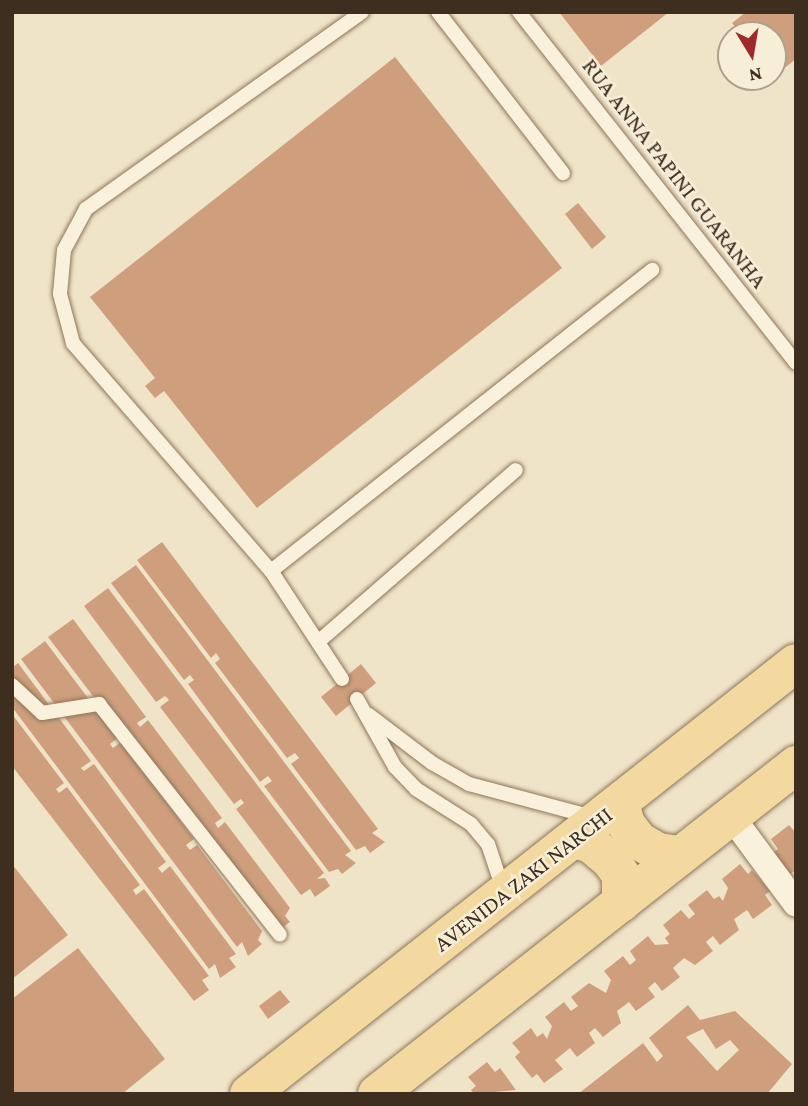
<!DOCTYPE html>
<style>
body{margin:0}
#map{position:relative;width:808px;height:1106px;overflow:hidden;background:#f0e4c8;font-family:"Crimson Pro",serif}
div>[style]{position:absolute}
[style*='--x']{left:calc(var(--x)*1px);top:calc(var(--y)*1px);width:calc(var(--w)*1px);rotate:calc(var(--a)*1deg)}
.building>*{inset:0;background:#cf9f7d}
.roads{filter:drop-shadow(0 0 2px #8d765c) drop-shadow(0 0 2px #8d765c)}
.service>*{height:14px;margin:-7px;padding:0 7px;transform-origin:7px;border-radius:7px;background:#faf1dc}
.minor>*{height:26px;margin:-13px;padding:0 13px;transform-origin:13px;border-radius:13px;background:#faf1dc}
.primary>*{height:38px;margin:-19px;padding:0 19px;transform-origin:19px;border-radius:19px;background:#f3d9a0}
span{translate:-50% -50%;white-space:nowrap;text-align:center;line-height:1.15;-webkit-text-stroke:5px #f7eed8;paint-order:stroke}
.street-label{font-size:23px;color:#3d2e20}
.frame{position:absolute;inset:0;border:14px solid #3d2e20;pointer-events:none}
.north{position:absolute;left:717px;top:21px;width:70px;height:70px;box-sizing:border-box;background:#f7eed8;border:2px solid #ada18e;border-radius:50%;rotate:169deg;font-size:19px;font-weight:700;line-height:28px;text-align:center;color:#3d2e20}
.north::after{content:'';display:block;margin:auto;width:24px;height:32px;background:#9e2a2b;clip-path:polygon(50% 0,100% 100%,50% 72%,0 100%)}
</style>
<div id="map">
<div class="building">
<div style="clip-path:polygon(559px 12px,669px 12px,601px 66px)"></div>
<div style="clip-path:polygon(746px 12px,796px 12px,796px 59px,773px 77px,773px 35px,742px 35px,732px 23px)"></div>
<div style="clip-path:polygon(395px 57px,562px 268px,257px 508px,164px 391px,155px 398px,145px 386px,155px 378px,90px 297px)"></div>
<div style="clip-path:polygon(578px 203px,606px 237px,592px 249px,565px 214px)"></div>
<div style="clip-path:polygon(162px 542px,378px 829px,372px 833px,385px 842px,370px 853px,365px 846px,356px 850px,291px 764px,299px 758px,295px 753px,287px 758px,215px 663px,220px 659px,216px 653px,211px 658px,137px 560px)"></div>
<div style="clip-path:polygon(136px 565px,351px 851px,345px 855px,356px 863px,342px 874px,338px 869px,329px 872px,264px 786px,272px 781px,268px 776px,260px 782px,188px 684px,194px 680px,190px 675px,184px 680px,111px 583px)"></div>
<div style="clip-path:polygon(108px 588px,324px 873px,317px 879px,325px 878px,330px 886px,315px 897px,310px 889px,301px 895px,236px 809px,244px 803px,241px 799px,234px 804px,160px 707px,169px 700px,165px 696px,156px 702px,84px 606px)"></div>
<div style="clip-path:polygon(73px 619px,146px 717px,137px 723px,140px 727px,148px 720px,222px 818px,215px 823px,218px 828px,225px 822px,290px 908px,285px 916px,290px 922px,274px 934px,48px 637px)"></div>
<div style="clip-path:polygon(45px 641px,118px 738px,110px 744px,113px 748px,121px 742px,194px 839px,186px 845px,190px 850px,197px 845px,262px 931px,258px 940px,262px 944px,248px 956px,242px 942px,237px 947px,21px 659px)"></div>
<div style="clip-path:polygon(18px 663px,91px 761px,81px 768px,84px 771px,94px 764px,166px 862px,158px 868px,162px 873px,170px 866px,236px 954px,229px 958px,236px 967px,220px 978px,215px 964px,209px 969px,12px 707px,12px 668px)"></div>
<div style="clip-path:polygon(361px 664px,376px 683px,336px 716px,321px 697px)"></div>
<div style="clip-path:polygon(12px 714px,64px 783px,56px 789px,59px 793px,67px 787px,140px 885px,133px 890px,136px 895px,144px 889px,209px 976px,202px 980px,209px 990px,194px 1001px,12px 766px)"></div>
<div style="clip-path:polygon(789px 825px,796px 833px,796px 870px,790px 874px,773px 853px,778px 849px,771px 839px)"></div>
<div style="clip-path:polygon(12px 864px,68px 935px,12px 979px)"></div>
<div style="clip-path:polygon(740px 864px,748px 874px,752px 870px,770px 891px,765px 895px,772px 905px,753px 919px,747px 910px,734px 919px,739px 930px,720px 945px,713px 936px,706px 942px,713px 951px,695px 965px,684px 958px,673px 968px,680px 977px,662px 991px,655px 982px,648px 988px,655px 997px,636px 1011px,629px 1002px,617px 1011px,621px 1023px,603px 1037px,595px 1028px,589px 1033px,595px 1043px,577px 1057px,570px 1048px,555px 1060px,563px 1069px,544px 1083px,537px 1074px,532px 1078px,515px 1057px,520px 1052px,512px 1043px,531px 1028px,537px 1037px,543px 1033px,547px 1039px,552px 1026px,545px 1017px,564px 1002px,571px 1011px,578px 1006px,571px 997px,589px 983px,606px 993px,611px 980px,604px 971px,623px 956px,630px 965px,636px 960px,630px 951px,648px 936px,655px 945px,669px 944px,665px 938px,670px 934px,663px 925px,681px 910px,689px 919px,695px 914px,688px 905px,707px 890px,714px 899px,719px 896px,723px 901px,728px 888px,722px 879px)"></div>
<div style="clip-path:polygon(78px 948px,165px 1059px,122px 1094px,12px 1094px,12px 999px)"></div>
<div style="clip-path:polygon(280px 990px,290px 1002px,268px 1019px,259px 1006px)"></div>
<div style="clip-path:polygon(evenodd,688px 1005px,700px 1020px,735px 1011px,792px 1064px,767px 1094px,578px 1094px,643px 1043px,657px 1062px,663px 1056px,649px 1038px,688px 1005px,703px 1029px,716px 1049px,730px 1040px,739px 1050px,717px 1071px,686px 1037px,703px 1029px)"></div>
<div style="clip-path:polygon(487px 1062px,495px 1072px,500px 1068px,516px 1090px,474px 1094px,471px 1090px,476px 1086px,468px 1077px)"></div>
</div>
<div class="roads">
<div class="service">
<div style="--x:438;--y:12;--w:204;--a:52.2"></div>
<div style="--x:519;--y:12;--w:447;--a:51.7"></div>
<div style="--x:271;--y:571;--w:486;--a:-38.3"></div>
<div style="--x:318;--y:642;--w:262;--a:-41"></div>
<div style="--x:342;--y:679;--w:129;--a:-123.3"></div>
<div style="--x:271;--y:571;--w:302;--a:-131"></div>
<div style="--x:73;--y:343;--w:51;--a:-104.9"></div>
<div style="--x:60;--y:294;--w:44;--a:-84.8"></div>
<div style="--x:64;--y:250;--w:47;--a:-61.8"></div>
<div style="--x:86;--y:209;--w:339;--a:-35.5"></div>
<div style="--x:12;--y:685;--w:41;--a:43"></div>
<div style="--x:42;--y:713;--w:58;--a:-9"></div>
<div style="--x:99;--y:704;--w:293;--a:51.9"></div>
<div style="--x:357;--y:699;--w:78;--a:60.8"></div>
<div style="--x:395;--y:767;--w:30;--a:46"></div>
<div style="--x:416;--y:789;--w:65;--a:32.5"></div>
<div style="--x:471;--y:824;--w:26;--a:50"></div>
<div style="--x:488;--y:844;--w:47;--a:71.6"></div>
<div style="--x:369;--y:715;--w:79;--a:37.3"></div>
<div style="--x:432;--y:763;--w:43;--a:29.6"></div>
<div style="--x:469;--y:784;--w:127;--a:15"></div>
</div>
<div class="minor">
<div style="--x:731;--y:816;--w:109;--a:53.5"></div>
</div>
<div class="primary">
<div style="--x:620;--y:803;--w:22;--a:74"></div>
<div style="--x:626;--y:824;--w:21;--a:53"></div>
<div style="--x:639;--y:841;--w:22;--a:30"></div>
<div style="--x:658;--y:852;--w:22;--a:8"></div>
<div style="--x:574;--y:839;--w:18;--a:16"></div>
<div style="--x:591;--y:844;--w:26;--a:40"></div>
<div style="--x:611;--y:861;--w:17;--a:54"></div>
<div style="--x:621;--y:875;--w:28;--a:90"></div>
<div style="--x:249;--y:1094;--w:696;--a:-38.24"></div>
<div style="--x:377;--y:1094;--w:533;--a:-38.14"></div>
</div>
</div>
<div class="street-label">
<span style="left:675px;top:173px;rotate:52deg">RUA ANNA PAPINI GUARANHA</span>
<span style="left:523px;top:879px;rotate:-38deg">AVENIDA ZAKI NARCHI</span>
</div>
<div class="frame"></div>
<div class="north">N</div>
</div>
